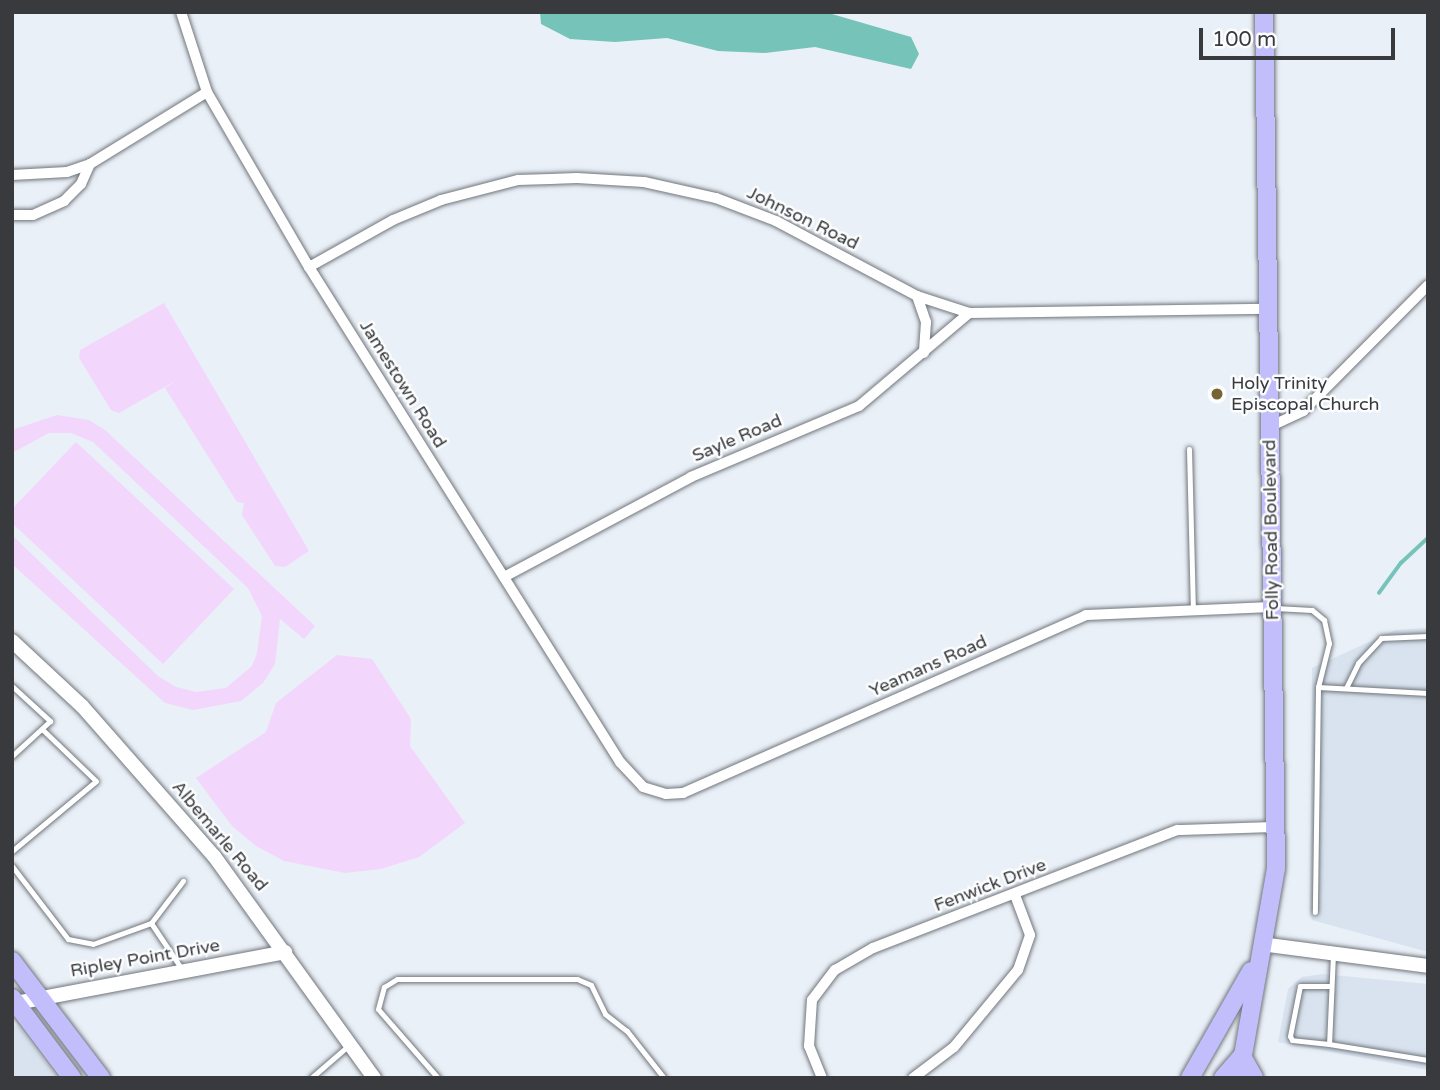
<!DOCTYPE html>
<style>
body{margin:0}
#map{position:relative;width:1440px;height:1090px;overflow:hidden;background:#eaf0f7;font-family:"Varela Round",sans-serif}
div>[style]{position:absolute}
[style*='--x']{left:calc(var(--x)*1px);top:calc(var(--y)*1px);width:calc(var(--w)*1px);rotate:calc(var(--a)*1deg)}
.built>*{inset:0;background:#d8e3ef}
.green>*{inset:0;background:#f3d6fc}
.water>*{inset:0;background:#76c3ba}
.stream>*{height:3.5px;margin:-1.75px;padding:0 1.75px;transform-origin:1.75px;border-radius:1.75px;background:#76c3ba}
.roads{filter:drop-shadow(0 0 2px #71767c) drop-shadow(0 0 2px #71767c)}
.service>*{height:5px;margin:-2.5px;padding:0 2.5px;transform-origin:2.5px;border-radius:2.5px;background:#fff}
.minor>*{height:10px;margin:-5px;padding:0 5px;transform-origin:5px;border-radius:5px;background:#fff}
.tertiary>*{height:14px;margin:-7px;padding:0 7px;transform-origin:7px;border-radius:7px;background:#fff}
.primary>*{height:18px;margin:-9px;padding:0 9px;transform-origin:9px;border-radius:9px;background:#c2befb}
.dots>*{width:19px;height:19px;translate:-50% -50%;box-sizing:border-box;border:4px solid #fcfdfe;border-radius:50%}
span{translate:-50% -50%;white-space:nowrap;text-align:center;line-height:1.15;-webkit-text-stroke:5px #fcfdfe;paint-order:stroke}
.street-label{font-size:18px;color:#383a3d}
.poi-label{font-size:18px;color:#383a3d}
.left{translate:0 -50%;text-align:left}
.frame{position:absolute;inset:0;border:14px solid #383a3d;pointer-events:none}
.scale{position:absolute;left:1199px;top:28px;width:196px;height:32px;box-sizing:border-box;border:4px solid #383a3d;border-top:0;padding-left:9px;font-size:21px;line-height:24px;white-space:nowrap;color:#383a3d;-webkit-text-stroke:5px #fcfdfe;paint-order:stroke}
</style>
<div id="map">
<div class="built">
<div style="clip-path:polygon(1428px 628px,1428px 952px,1312px 920px,1310px 915px,1312px 668px,1395px 630px)"></div>
<div style="clip-path:polygon(1322px 974px,1428px 984px,1428px 1070px,1278px 1042px,1288px 989px,1302px 977px)"></div>
<div style="clip-path:polygon(12px 1024px,19px 1027px,58px 1078px,12px 1078px)"></div>
</div>
<div class="green">
<div style="clip-path:polygon(164px 303px,309px 551px,285px 567px,275px 566px,242px 515px,244px 503px,237px 502px,165px 388px,177px 380px,119px 413px,111px 410px,79px 358px,80px 350px)"></div>
<div style="clip-path:polygon(57px 415px,89px 420px,105px 430px,315px 626px,304px 639px,280px 619px,275px 664px,263px 683px,241px 701px,193px 710px,165px 703px,12px 564px,12px 535px,158px 676px,176px 687px,196px 692px,226px 688px,252px 666px,257px 653px,262px 616px,248px 588px,93px 442px,71px 433px,49px 433px,12px 453px,12px 430px)"></div>
<div style="clip-path:polygon(76px 442px,234px 589px,163px 664px,12px 523px,12px 509px)"></div>
<div style="clip-path:polygon(337px 655px,372px 659px,411px 719px,410px 746px,465px 823px,419px 857px,381px 869px,345px 873px,284px 861px,256px 846px,232px 826px,196px 778px,266px 732px,276px 703px)"></div>
</div>
<div class="water">
<div style="clip-path:polygon(540px 12px,825px 12px,911px 37px,919px 54px,911px 69px,815px 47px,765px 53px,718px 51px,667px 38px,615px 42px,570px 39px,541px 24px)"></div>
</div>
<div class="stream">
<div style="--x:1379;--y:593;--w:37;--a:-54"></div>
<div style="--x:1401;--y:563;--w:37;--a:-43"></div>
</div>
<div class="roads">
<div class="service">
<div style="--x:1189;--y:449;--w:160;--a:88.6"></div>
<div style="--x:1275;--y:608;--w:37;--a:3"></div>
<div style="--x:1312;--y:610;--w:16;--a:40"></div>
<div style="--x:1324;--y:620;--w:24;--a:78"></div>
<div style="--x:1329;--y:643;--w:45;--a:104"></div>
<div style="--x:1318;--y:687;--w:225;--a:90.8"></div>
<div style="--x:12;--y:686;--w:52;--a:42.6"></div>
<div style="--x:50;--y:721;--w:52;--a:137.4"></div>
<div style="--x:1318;--y:687;--w:110;--a:3.1"></div>
<div style="--x:1346;--y:688;--w:28;--a:-64"></div>
<div style="--x:1358;--y:663;--w:34;--a:-47"></div>
<div style="--x:1381;--y:638;--w:47;--a:-2.4"></div>
<div style="--x:12;--y:851;--w:109;--a:-39.8"></div>
<div style="--x:96;--y:781;--w:75;--a:-136.1"></div>
<div style="--x:12;--y:866;--w:92;--a:52.5"></div>
<div style="--x:68;--y:939;--w:25;--a:11"></div>
<div style="--x:93;--y:944;--w:62;--a:-19.9"></div>
<div style="--x:151;--y:923;--w:54;--a:56.3"></div>
<div style="--x:151;--y:923;--w:53;--a:-52.7"></div>
<div style="--x:1333;--y:954;--w:90;--a:92.5"></div>
<div style="--x:1329;--y:1044;--w:100;--a:9.2"></div>
<div style="--x:1329;--y:1044;--w:37;--a:-174"></div>
<div style="--x:1292;--y:1040;--w:4;--a:-117"></div>
<div style="--x:1290;--y:1036;--w:51;--a:-78.7"></div>
<div style="--x:1300;--y:986;--w:31;--a:0"></div>
<div style="--x:311;--y:1078;--w:49;--a:-40.9"></div>
<div style="--x:438;--y:1078;--w:91;--a:-131"></div>
<div style="--x:378;--y:1009;--w:23;--a:-75"></div>
<div style="--x:384;--y:987;--w:15;--a:-32"></div>
<div style="--x:397;--y:979;--w:180;--a:0"></div>
<div style="--x:577;--y:979;--w:15;--a:23"></div>
<div style="--x:591;--y:985;--w:32;--a:64"></div>
<div style="--x:605;--y:1014;--w:28;--a:38"></div>
<div style="--x:627;--y:1031;--w:60;--a:51.8"></div>
</div>
<div class="minor">
<div style="--x:181;--y:12;--w:84;--a:72"></div>
<div style="--x:207;--y:92;--w:203;--a:59.8"></div>
<div style="--x:309;--y:267;--w:585;--a:57.86"></div>
<div style="--x:620;--y:762;--w:34;--a:47"></div>
<div style="--x:643;--y:787;--w:24;--a:17"></div>
<div style="--x:666;--y:794;--w:17;--a:-3"></div>
<div style="--x:683;--y:793;--w:441;--a:-23.8"></div>
<div style="--x:1086;--y:615;--w:186;--a:-2.5"></div>
<div style="--x:12;--y:175;--w:55;--a:-3.1"></div>
<div style="--x:67;--y:172;--w:24;--a:-19"></div>
<div style="--x:90;--y:164;--w:137;--a:-31.6"></div>
<div style="--x:12;--y:215;--w:21;--a:0"></div>
<div style="--x:33;--y:215;--w:34;--a:-24"></div>
<div style="--x:64;--y:201;--w:24;--a:-45"></div>
<div style="--x:81;--y:184;--w:22;--a:-66"></div>
<div style="--x:309;--y:267;--w:96;--a:-29.2"></div>
<div style="--x:393;--y:220;--w:52;--a:-22.6"></div>
<div style="--x:441;--y:200;--w:80;--a:-14.6"></div>
<div style="--x:518;--y:180;--w:59;--a:-1.9"></div>
<div style="--x:577;--y:178;--w:67;--a:3.4"></div>
<div style="--x:644;--y:182;--w:74;--a:12.5"></div>
<div style="--x:716;--y:198;--w:64;--a:21"></div>
<div style="--x:776;--y:221;--w:160;--a:28"></div>
<div style="--x:917;--y:296;--w:55;--a:18.1"></div>
<div style="--x:969;--y:313;--w:299;--a:-0.8"></div>
<div style="--x:917;--y:296;--w:28;--a:71"></div>
<div style="--x:926;--y:322;--w:31;--a:94"></div>
<div style="--x:1269;--y:427;--w:38;--a:-25"></div>
<div style="--x:1303;--y:411;--w:177;--a:-45.2"></div>
<div style="--x:504;--y:577;--w:212;--a:-28.1"></div>
<div style="--x:691;--y:477;--w:182;--a:-22.9"></div>
<div style="--x:859;--y:406;--w:144;--a:-40.2"></div>
<div style="--x:822;--y:1078;--w:35;--a:-112"></div>
<div style="--x:809;--y:1046;--w:46;--a:-86.3"></div>
<div style="--x:812;--y:1000;--w:38;--a:-53"></div>
<div style="--x:835;--y:970;--w:44;--a:-30.1"></div>
<div style="--x:873;--y:948;--w:327;--a:-21.2"></div>
<div style="--x:1178;--y:830;--w:98;--a:-1.8"></div>
<div style="--x:913;--y:1078;--w:51;--a:-37.1"></div>
<div style="--x:954;--y:1047;--w:100;--a:-50.3"></div>
<div style="--x:1018;--y:970;--w:37;--a:-71"></div>
<div style="--x:1030;--y:935;--w:43;--a:-110.6"></div>
</div>
<div class="tertiary">
<div style="--x:12;--y:641;--w:96;--a:42.9"></div>
<div style="--x:82;--y:706;--w:200;--a:48.7"></div>
<div style="--x:214;--y:856;--w:274;--a:54.2"></div>
<div style="--x:1261;--y:944;--w:168;--a:7.5"></div>
<div style="--x:16;--y:1003;--w:274;--a:-10.7"></div>
</div>
<div class="primary">
<div style="--x:12;--y:961;--w:147;--a:52.7"></div>
<div style="--x:12;--y:998;--w:100;--a:53.1"></div>
<div style="--x:1242;--y:1056;--w:25;--a:61"></div>
<div style="--x:1190;--y:1078;--w:123;--a:-60.3"></div>
<div style="--x:1223;--y:1078;--w:29;--a:-49"></div>
<div style="--x:1239;--y:1078;--w:213;--a:-80"></div>
<div style="--x:1276;--y:868;--w:856;--a:-90.8"></div>
</div>
</div>
<div class="dots">
<div style="left:1217px;top:394px;background:#786433"></div>
</div>
<div class="street-label">
<span style="left:803px;top:218px;rotate:26deg">Johnson Road</span>
<span style="left:403px;top:384px;rotate:58deg">Jamestown Road</span>
<span style="left:737px;top:438px;rotate:-23deg">Sayle Road</span>
<span style="left:1271px;top:530px;rotate:-91deg">Folly Road Boulevard</span>
<span style="left:928px;top:666px;rotate:-24deg">Yeamans Road</span>
<span style="left:220px;top:836px;rotate:50deg">Albemarle Road</span>
<span style="left:990px;top:885px;rotate:-21deg">Fenwick Drive</span>
<span style="left:145px;top:958px;rotate:-10deg">Ripley Point Drive</span>
</div>
<div class="poi-label">
<span class="left" style="left:1231px;top:394px">Holy Trinity<br>Episcopal Church</span>
</div>
<div class="frame"></div>
<div class="scale">100 m</div>
</div>
